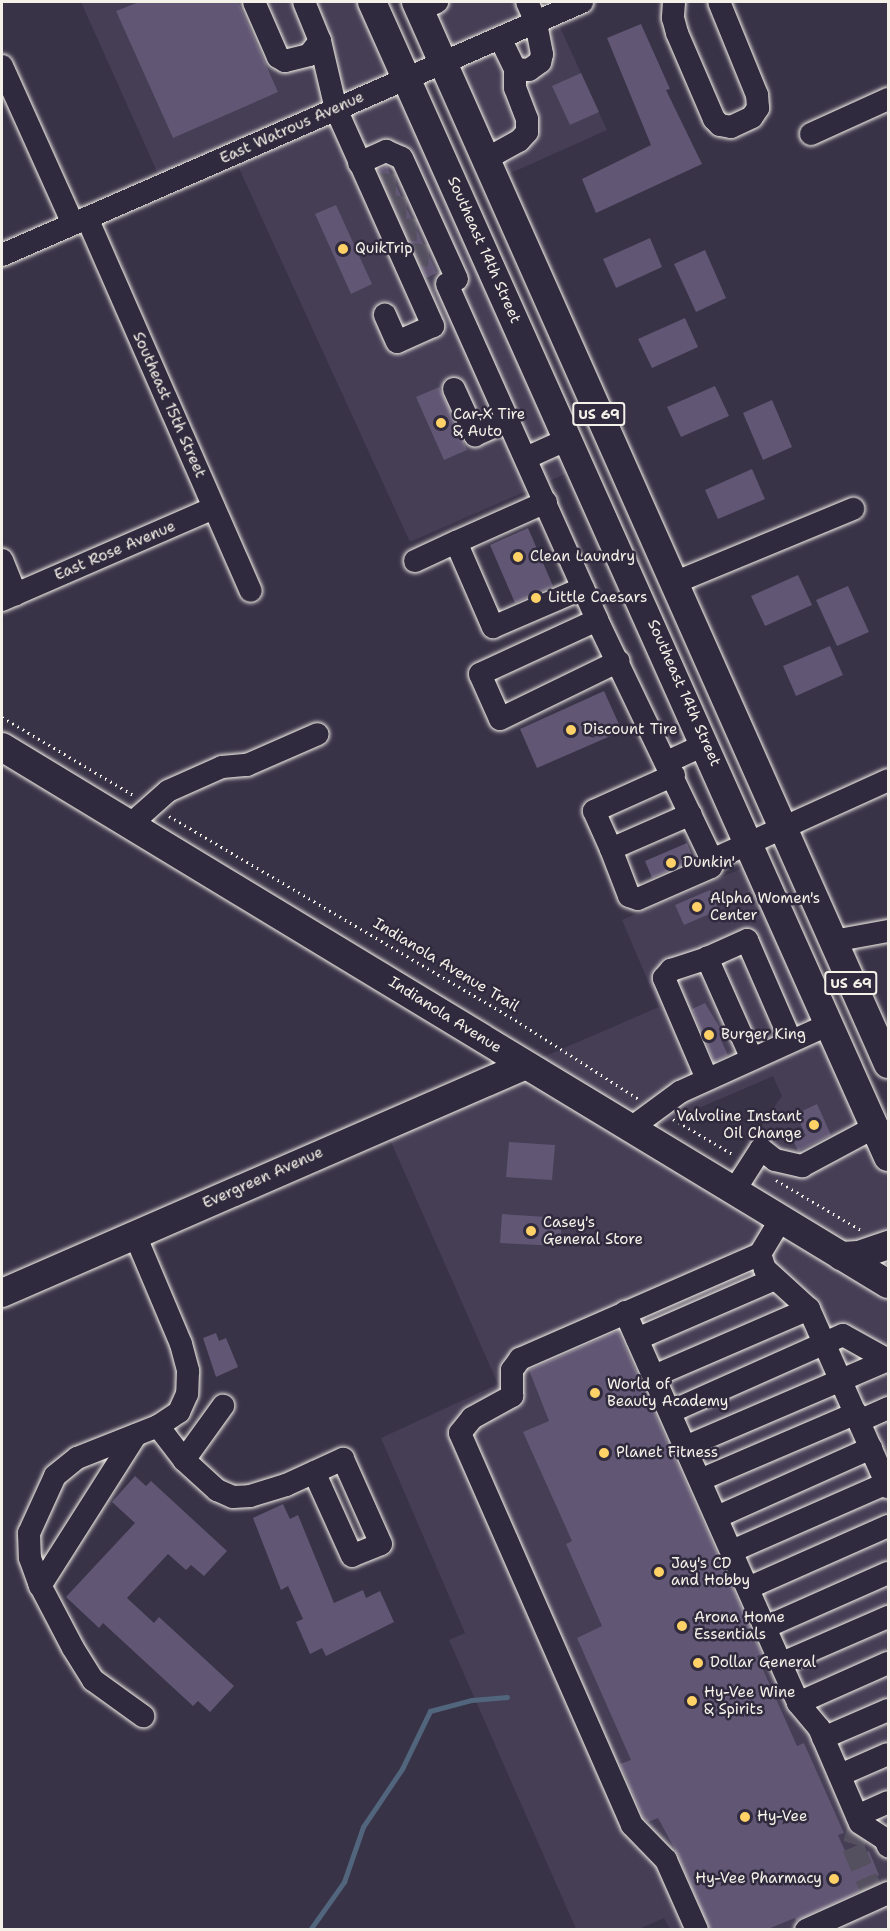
<!DOCTYPE html>
<style>
body{margin:0}
#map{position:relative;width:890px;height:1931px;overflow:hidden;background:#393348;font-family:"Shantell Sans",sans-serif}
div>[style]{position:absolute}
[style*='--x']{left:calc(var(--x)*1px);top:calc(var(--y)*1px);width:calc(var(--w)*1px);rotate:calc(var(--a)*1deg)}
.built>*{inset:0;background:#453e55}
.stream>*{height:4.5px;margin:-2.25px;padding:0 2.25px;transform-origin:2.25px;border-radius:2.25px;background:#51657c}
.building>*{inset:0;background:#615673}
.minor-tunnel>*{height:22px;margin-top:-11px;transform-origin:0;background:repeating-linear-gradient(90deg,#555060 0 22px,transparent 0 33px)}
.path>*{height:3px;margin-top:-1.5px;transform-origin:0;background:repeating-linear-gradient(90deg,#f4f1e8 0 1.5px,transparent 0 6px)}
.roads{filter:drop-shadow(0 0 2px #f4f1e8) drop-shadow(0 0 2px #f4f1e8)}
.minor>*{height:22px;margin:-11px;padding:0 11px;transform-origin:11px;border-radius:11px;background:#2f2a3d}
.major>*{height:28px;margin:-14px;padding:0 14px;transform-origin:14px;border-radius:14px;background:#2f2a3d}
.dots>*{width:16px;height:16px;translate:-50% -50%;box-sizing:border-box;border:3px solid #2f2a3d;border-radius:50%}
span{translate:-50% -50%;white-space:nowrap;text-align:center;line-height:1.15;-webkit-text-stroke:5px #2f2a3d;paint-order:stroke}
.shield-label span{padding:2px 4px;background:#2f2a3d;border:2px solid;border-radius:4px;-webkit-text-stroke-width:0}
.shield-label{font-size:14px;color:#f4f1e8;font-weight:700}
.street-label{font-size:15px;color:#f4f1e8}
.poi-label{font-size:15px;color:#f4f1e8}
.left{translate:0 -50%;text-align:left}
.right{translate:-100% -50%;text-align:right}
.frame{position:absolute;inset:0;border:3px solid #f4f1e8;pointer-events:none}
</style>
<div id="map">
<div class="built">
<div style="clip-path:polygon(81px 2px,372px 2px,581px 467px,410px 542px,233px 155px,163px 185px)"></div>
<div style="clip-path:polygon(416px 2px,582px 2px,554px 14px,607px 130px,495px 180px)"></div>
<div style="clip-path:polygon(evenodd,759px 861px,888px 1154px,888px 1929px,670px 1929px,664px 1918px,639px 1929px,576px 1929px,449px 1640px,465px 1633px,381px 1438px,498px 1384px,384px 1126px,659px 1007px,622px 920px,759px 861px,773px 1076px,782px 1096px,721px 1183px,641px 1133px,773px 1076px)"></div>
</div>
<div class="stream">
<div style="--x:310;--y:1930;--w:59;--a:-54.7"></div>
<div style="--x:344;--y:1882;--w:58;--a:-70.9"></div>
<div style="--x:363;--y:1827;--w:70;--a:-56.1"></div>
<div style="--x:402;--y:1769;--w:64;--a:-64.2"></div>
<div style="--x:430;--y:1711;--w:43;--a:-14.7"></div>
<div style="--x:472;--y:1700;--w:35;--a:-5"></div>
</div>
<div class="building">
<div style="clip-path:polygon(139px 2px,238px 2px,278px 92px,173px 138px,116px 11px)"></div>
<div style="clip-path:polygon(641px 24px,670px 89px,666px 90px,702px 164px,596px 213px,582px 179px,651px 145px,607px 38px)"></div>
<div style="clip-path:polygon(581px 73px,599px 112px,570px 125px,552px 86px)"></div>
<div style="clip-path:polygon(387px 166px,437px 273px,426px 278px,378px 170px)"></div>
<div style="clip-path:polygon(336px 205px,372px 284px,351px 294px,315px 214px)"></div>
<div style="clip-path:polygon(650px 238px,662px 267px,616px 288px,603px 259px)"></div>
<div style="clip-path:polygon(705px 250px,726px 298px,696px 312px,674px 264px)"></div>
<div style="clip-path:polygon(685px 318px,698px 347px,652px 368px,638px 339px)"></div>
<div style="clip-path:polygon(715px 386px,729px 416px,681px 437px,667px 407px)"></div>
<div style="clip-path:polygon(439px 387px,467px 450px,444px 460px,416px 397px)"></div>
<div style="clip-path:polygon(772px 400px,792px 447px,763px 460px,743px 413px)"></div>
<div style="clip-path:polygon(752px 469px,765px 499px,718px 519px,705px 490px)"></div>
<div style="clip-path:polygon(528px 528px,553px 586px,515px 603px,490px 545px)"></div>
<div style="clip-path:polygon(798px 575px,812px 605px,765px 626px,751px 596px)"></div>
<div style="clip-path:polygon(848px 586px,869px 632px,837px 646px,816px 600px)"></div>
<div style="clip-path:polygon(830px 646px,843px 675px,796px 696px,783px 666px)"></div>
<div style="clip-path:polygon(604px 691px,622px 731px,537px 768px,520px 729px)"></div>
<div style="clip-path:polygon(687px 843px,694px 860px,652px 878px,645px 861px)"></div>
<div style="clip-path:polygon(710px 890px,719px 910px,684px 925px,675px 905px)"></div>
<div style="clip-path:polygon(705px 1003px,726px 1038px,721px 1040px,728px 1055px,714px 1062px,692px 1009px)"></div>
<div style="clip-path:polygon(817px 1104px,831px 1135px,798px 1151px,794px 1142px,806px 1136px,796px 1114px)"></div>
<div style="clip-path:polygon(509px 1142px,555px 1145px,552px 1180px,506px 1177px)"></div>
<div style="clip-path:polygon(502px 1214px,562px 1218px,560px 1246px,500px 1243px)"></div>
<div style="clip-path:polygon(618px 1331px,762px 1654px,757px 1656px,797px 1746px,804px 1743px,844px 1833px,838px 1835px,849px 1860px,869px 1851px,879px 1875px,860px 1883px,863px 1890px,796px 1921px,795px 1918px,768px 1929px,710px 1929px,678px 1855px,658px 1818px,648px 1822px,643px 1817px,620px 1764px,631px 1760px,577px 1638px,602px 1626px,566px 1544px,572px 1541px,523px 1432px,549px 1421px,529px 1370px)"></div>
<div style="clip-path:polygon(216px 1333px,219px 1341px,226px 1338px,238px 1367px,216px 1377px,203px 1338px)"></div>
<div style="clip-path:polygon(135px 1476px,146px 1486px,151px 1481px,227px 1551px,204px 1576px,191px 1565px,186px 1570px,168px 1554px,127px 1598px,154px 1623px,159px 1617px,234px 1686px,210px 1712px,198px 1701px,193px 1706px,103px 1623px,99px 1628px,66px 1597px,135px 1523px,112px 1502px)"></div>
<div style="clip-path:polygon(283px 1504px,290px 1519px,298px 1515px,334px 1603px,363px 1590px,366px 1598px,380px 1591px,394px 1622px,326px 1656px,322px 1648px,310px 1654px,296px 1622px,303px 1619px,288px 1586px,281px 1590px,253px 1518px)"></div>
</div>
<div class="minor-tunnel">
<div style="--x:376;--y:184;--w:20;--a:3"></div>
<div style="--x:386;--y:206;--w:21;--a:5"></div>
<div style="--x:397;--y:229;--w:20;--a:3"></div>
<div style="--x:408;--y:254;--w:21;--a:5"></div>
<div style="--x:860;--y:1823;--w:25;--a:106"></div>
<div style="--x:853;--y:1847;--w:56;--a:67.1"></div>
</div>
<div class="path">
<div style="--x:2;--y:717;--w:155;--a:30.7"></div>
<div style="--x:169;--y:816;--w:407;--a:30.5"></div>
<div style="--x:520;--y:1023;--w:141;--a:32.6"></div>
<div style="--x:673;--y:1119;--w:71;--a:30.5"></div>
<div style="--x:776;--y:1180;--w:99;--a:30.5"></div>
</div>
<div class="roads">
<div class="minor">
<div style="--x:254;--y:2;--w:60;--a:66.4"></div>
<div style="--x:278;--y:57;--w:8;--a:30"></div>
<div style="--x:285;--y:61;--w:25;--a:-14"></div>
<div style="--x:309;--y:55;--w:18;--a:-52"></div>
<div style="--x:320;--y:41;--w:42;--a:-112.3"></div>
<div style="--x:674;--y:2;--w:16;--a:94"></div>
<div style="--x:673;--y:18;--w:16;--a:75"></div>
<div style="--x:677;--y:33;--w:94;--a:66.7"></div>
<div style="--x:714;--y:119;--w:8;--a:45"></div>
<div style="--x:720;--y:125;--w:11;--a:10"></div>
<div style="--x:731;--y:127;--w:23;--a:-25"></div>
<div style="--x:752;--y:117;--w:11;--a:-56"></div>
<div style="--x:758;--y:108;--w:13;--a:-94"></div>
<div style="--x:757;--y:95;--w:100;--a:-112.2"></div>
<div style="--x:419;--y:10;--w:20;--a:-24"></div>
<div style="--x:500;--y:38;--w:34;--a:64"></div>
<div style="--x:515;--y:69;--w:14;--a:4"></div>
<div style="--x:529;--y:70;--w:14;--a:-36"></div>
<div style="--x:540;--y:62;--w:8;--a:-76"></div>
<div style="--x:542;--y:54;--w:33;--a:-101"></div>
<div style="--x:536;--y:22;--w:22;--a:-114"></div>
<div style="--x:320;--y:41;--w:70;--a:76.8"></div>
<div style="--x:336;--y:109;--w:238;--a:65.9"></div>
<div style="--x:433;--y:326;--w:39;--a:156"></div>
<div style="--x:397;--y:342;--w:30;--a:-114"></div>
<div style="--x:2;--y:66;--w:173;--a:65.8"></div>
<div style="--x:811;--y:134;--w:85;--a:-24.4"></div>
<div style="--x:486;--y:159;--w:38;--a:-29"></div>
<div style="--x:519;--y:141;--w:12;--a:-48"></div>
<div style="--x:527;--y:132;--w:13;--a:-90"></div>
<div style="--x:527;--y:119;--w:33;--a:-111"></div>
<div style="--x:515;--y:88;--w:19;--a:-90"></div>
<div style="--x:359;--y:163;--w:30;--a:-24"></div>
<div style="--x:386;--y:151;--w:17;--a:24"></div>
<div style="--x:402;--y:158;--w:133;--a:65.6"></div>
<div style="--x:87;--y:218;--w:407;--a:66.3"></div>
<div style="--x:2;--y:255;--w:633;--a:-23.57"></div>
<div style="--x:447;--y:284;--w:368;--a:65.9"></div>
<div style="--x:597;--y:620;--w:266;--a:64.4"></div>
<div style="--x:712;--y:860;--w:193;--a:-24.4"></div>
<div style="--x:454;--y:389;--w:51;--a:65.5"></div>
<div style="--x:475;--y:435;--w:36;--a:-24"></div>
<div style="--x:526;--y:458;--w:46;--a:-24.3"></div>
<div style="--x:546;--y:502;--w:98;--a:156"></div>
<div style="--x:456;--y:542;--w:93;--a:66.5"></div>
<div style="--x:493;--y:627;--w:98;--a:-23.4"></div>
<div style="--x:2;--y:560;--w:37;--a:68"></div>
<div style="--x:415;--y:561;--w:45;--a:-24.9"></div>
<div style="--x:674;--y:583;--w:194;--a:-22.5"></div>
<div style="--x:2;--y:600;--w:231;--a:-23.5"></div>
<div style="--x:597;--y:620;--w:129;--a:155.2"></div>
<div style="--x:480;--y:674;--w:49;--a:66"></div>
<div style="--x:500;--y:719;--w:132;--a:-26"></div>
<div style="--x:667;--y:762;--w:43;--a:-24.8"></div>
<div style="--x:674;--y:775;--w:88;--a:155.8"></div>
<div style="--x:594;--y:811;--w:42;--a:65.9"></div>
<div style="--x:611;--y:849;--w:87;--a:-23.6"></div>
<div style="--x:132;--y:823;--w:48;--a:-41.6"></div>
<div style="--x:168;--y:791;--w:59;--a:-24"></div>
<div style="--x:222;--y:767;--w:25;--a:-5"></div>
<div style="--x:247;--y:765;--w:77;--a:-23.6"></div>
<div style="--x:611;--y:849;--w:50;--a:69"></div>
<div style="--x:629;--y:896;--w:9;--a:18"></div>
<div style="--x:638;--y:899;--w:80;--a:-23.7"></div>
<div style="--x:711;--y:867;--w:7;--a:-82"></div>
<div style="--x:833;--y:941;--w:56;--a:-10.3"></div>
<div style="--x:752;--y:1059;--w:111;--a:-114"></div>
<div style="--x:707;--y:958;--w:44;--a:-24.2"></div>
<div style="--x:747;--y:940;--w:110;--a:66.5"></div>
<div style="--x:707;--y:1079;--w:110;--a:-113.1"></div>
<div style="--x:664;--y:978;--w:11;--a:-49"></div>
<div style="--x:671;--y:970;--w:38;--a:-18"></div>
<div style="--x:631;--y:1128;--w:61;--a:-36.3"></div>
<div style="--x:680;--y:1092;--w:165;--a:-24.4"></div>
<div style="--x:734;--y:1191;--w:50;--a:-57.3"></div>
<div style="--x:761;--y:1149;--w:18;--a:38"></div>
<div style="--x:775;--y:1160;--w:28;--a:13"></div>
<div style="--x:802;--y:1166;--w:83;--a:-28.1"></div>
<div style="--x:781;--y:1219;--w:41;--a:121"></div>
<div style="--x:760;--y:1254;--w:16;--a:72"></div>
<div style="--x:765;--y:1269;--w:59;--a:42.3"></div>
<div style="--x:809;--y:1309;--w:195;--a:66.1"></div>
<div style="--x:135;--y:1235;--w:118;--a:67.1"></div>
<div style="--x:181;--y:1344;--w:28;--a:75"></div>
<div style="--x:188;--y:1371;--w:23;--a:92"></div>
<div style="--x:187;--y:1394;--w:20;--a:114"></div>
<div style="--x:179;--y:1412;--w:25;--a:146"></div>
<div style="--x:158;--y:1426;--w:87;--a:158.4"></div>
<div style="--x:77;--y:1458;--w:28;--a:141"></div>
<div style="--x:55;--y:1476;--w:63;--a:114.5"></div>
<div style="--x:29;--y:1533;--w:25;--a:88"></div>
<div style="--x:30;--y:1558;--w:27;--a:70"></div>
<div style="--x:39;--y:1583;--w:73;--a:62.4"></div>
<div style="--x:73;--y:1648;--w:38;--a:58"></div>
<div style="--x:93;--y:1680;--w:62;--a:35.8"></div>
<div style="--x:625;--y:1312;--w:428;--a:66.1"></div>
<div style="--x:798;--y:1703;--w:33;--a:50"></div>
<div style="--x:819;--y:1728;--w:103;--a:66.7"></div>
<div style="--x:860;--y:1823;--w:30;--a:33"></div>
<div style="--x:885;--y:1839;--w:8;--a:67"></div>
<div style="--x:637;--y:1339;--w:150;--a:-23.5"></div>
<div style="--x:654;--y:1376;--w:169;--a:-23.4"></div>
<div style="--x:670;--y:1412;--w:189;--a:-24"></div>
<div style="--x:843;--y:1335;--w:51;--a:29.1"></div>
<div style="--x:859;--y:1421;--w:32;--a:-24"></div>
<div style="--x:158;--y:1426;--w:43;--a:52.6"></div>
<div style="--x:184;--y:1460;--w:45;--a:42.3"></div>
<div style="--x:217;--y:1490;--w:17;--a:24"></div>
<div style="--x:233;--y:1497;--w:17;--a:-3"></div>
<div style="--x:250;--y:1496;--w:38;--a:-17"></div>
<div style="--x:286;--y:1485;--w:63;--a:-24.5"></div>
<div style="--x:343;--y:1459;--w:93;--a:65.9"></div>
<div style="--x:381;--y:1544;--w:31;--a:158"></div>
<div style="--x:352;--y:1556;--w:92;--a:-114.3"></div>
<div style="--x:685;--y:1447;--w:221;--a:-23.2"></div>
<div style="--x:184;--y:1460;--w:67;--a:-54.2"></div>
<div style="--x:700;--y:1480;--w:170;--a:-23.2"></div>
<div style="--x:717;--y:1517;--w:169;--a:-24.1"></div>
<div style="--x:732;--y:1551;--w:169;--a:-23.7"></div>
<div style="--x:40;--y:1586;--w:179;--a:-57.6"></div>
<div style="--x:748;--y:1588;--w:153;--a:-23.9"></div>
<div style="--x:766;--y:1627;--w:133;--a:-23.9"></div>
<div style="--x:782;--y:1663;--w:116;--a:-23.5"></div>
<div style="--x:798;--y:1703;--w:98;--a:-24"></div>
<div style="--x:823;--y:1738;--w:71;--a:-23.3"></div>
<div style="--x:840;--y:1775;--w:52;--a:-23.6"></div>
<div style="--x:857;--y:1816;--w:34;--a:-24"></div>
<div style="--x:697;--y:1930;--w:77;--a:-113.9"></div>
<div style="--x:666;--y:1860;--w:49;--a:-134.2"></div>
<div style="--x:632;--y:1825;--w:428;--a:-113.7"></div>
<div style="--x:460;--y:1433;--w:19;--a:-51"></div>
<div style="--x:472;--y:1418;--w:46;--a:-28.8"></div>
<div style="--x:512;--y:1396;--w:26;--a:-90"></div>
<div style="--x:512;--y:1370;--w:14;--a:-54"></div>
<div style="--x:520;--y:1359;--w:262;--a:-23.6"></div>
<div style="--x:806;--y:1930;--w:90;--a:-24.3"></div>
</div>
<div class="major">
<div style="--x:372;--y:2;--w:1265;--a:65.93"></div>
<div style="--x:416;--y:2;--w:1162;--a:66.04"></div>
<div style="--x:2;--y:747;--w:1036;--a:31.22"></div>
<div style="--x:841;--y:1256;--w:18;--a:-3"></div>
<div style="--x:859;--y:1255;--w:31;--a:-19"></div>
<div style="--x:2;--y:1293;--w:571;--a:-23.51"></div>
</div>
</div>
<div class="dots">
<div style="left:343px;top:249px;background:#ffd166"></div>
<div style="left:441px;top:423px;background:#ffd166"></div>
<div style="left:518px;top:557px;background:#ffd166"></div>
<div style="left:536px;top:598px;background:#ffd166"></div>
<div style="left:571px;top:730px;background:#ffd166"></div>
<div style="left:671px;top:863px;background:#ffd166"></div>
<div style="left:697px;top:907px;background:#ffd166"></div>
<div style="left:709px;top:1035px;background:#ffd166"></div>
<div style="left:814px;top:1125px;background:#ffd166"></div>
<div style="left:531px;top:1231px;background:#ffd166"></div>
<div style="left:595px;top:1393px;background:#ffd166"></div>
<div style="left:604px;top:1453px;background:#ffd166"></div>
<div style="left:659px;top:1572px;background:#ffd166"></div>
<div style="left:682px;top:1626px;background:#ffd166"></div>
<div style="left:698px;top:1663px;background:#ffd166"></div>
<div style="left:692px;top:1701px;background:#ffd166"></div>
<div style="left:745px;top:1817px;background:#ffd166"></div>
<div style="left:834px;top:1879px;background:#ffd166"></div>
</div>
<div class="shield-label">
<span style="left:599px;top:414px">US 69</span>
<span style="left:851px;top:983px">US 69</span>
</div>
<div class="street-label">
<span style="left:292px;top:128px;rotate:-24deg">East Watrous Avenue</span>
<span style="left:484px;top:250px;rotate:66deg">Southeast 14th Street</span>
<span style="left:169px;top:405px;rotate:66deg">Southeast 15th Street</span>
<span style="left:115px;top:551px;rotate:-23deg">East Rose Avenue</span>
<span style="left:684px;top:693px;rotate:66deg">Southeast 14th Street</span>
<span style="left:446px;top:965px;rotate:31deg">Indianola Avenue Trail</span>
<span style="left:445px;top:1015px;rotate:32deg">Indianola Avenue</span>
<span style="left:263px;top:1178px;rotate:-24deg">Evergreen Avenue</span>
</div>
<div class="poi-label">
<span class="left" style="left:355px;top:249px">QuikTrip</span>
<span class="left" style="left:453px;top:423px">Car-X Tire<br>&amp; Auto</span>
<span class="left" style="left:530px;top:557px">Clean Laundry</span>
<span class="left" style="left:548px;top:598px">Little Caesars</span>
<span class="left" style="left:583px;top:730px">Discount Tire</span>
<span class="left" style="left:683px;top:863px">Dunkin'</span>
<span class="left" style="left:710px;top:907px">Alpha Women's<br>Center</span>
<span class="left" style="left:721px;top:1035px">Burger King</span>
<span class="right" style="left:802px;top:1125px">Valvoline Instant<br>Oil Change</span>
<span class="left" style="left:543px;top:1231px">Casey's<br>General Store</span>
<span class="left" style="left:607px;top:1393px">World of<br>Beauty Academy</span>
<span class="left" style="left:616px;top:1453px">Planet Fitness</span>
<span class="left" style="left:671px;top:1572px">Jay's CD<br>and Hobby</span>
<span class="left" style="left:694px;top:1626px">Arona Home<br>Essentials</span>
<span class="left" style="left:710px;top:1663px">Dollar General</span>
<span class="left" style="left:704px;top:1701px">Hy-Vee Wine<br>&amp; Spirits</span>
<span class="left" style="left:757px;top:1817px">Hy-Vee</span>
<span class="right" style="left:822px;top:1879px">Hy-Vee Pharmacy</span>
</div>
<div class="frame"></div>
</div>
